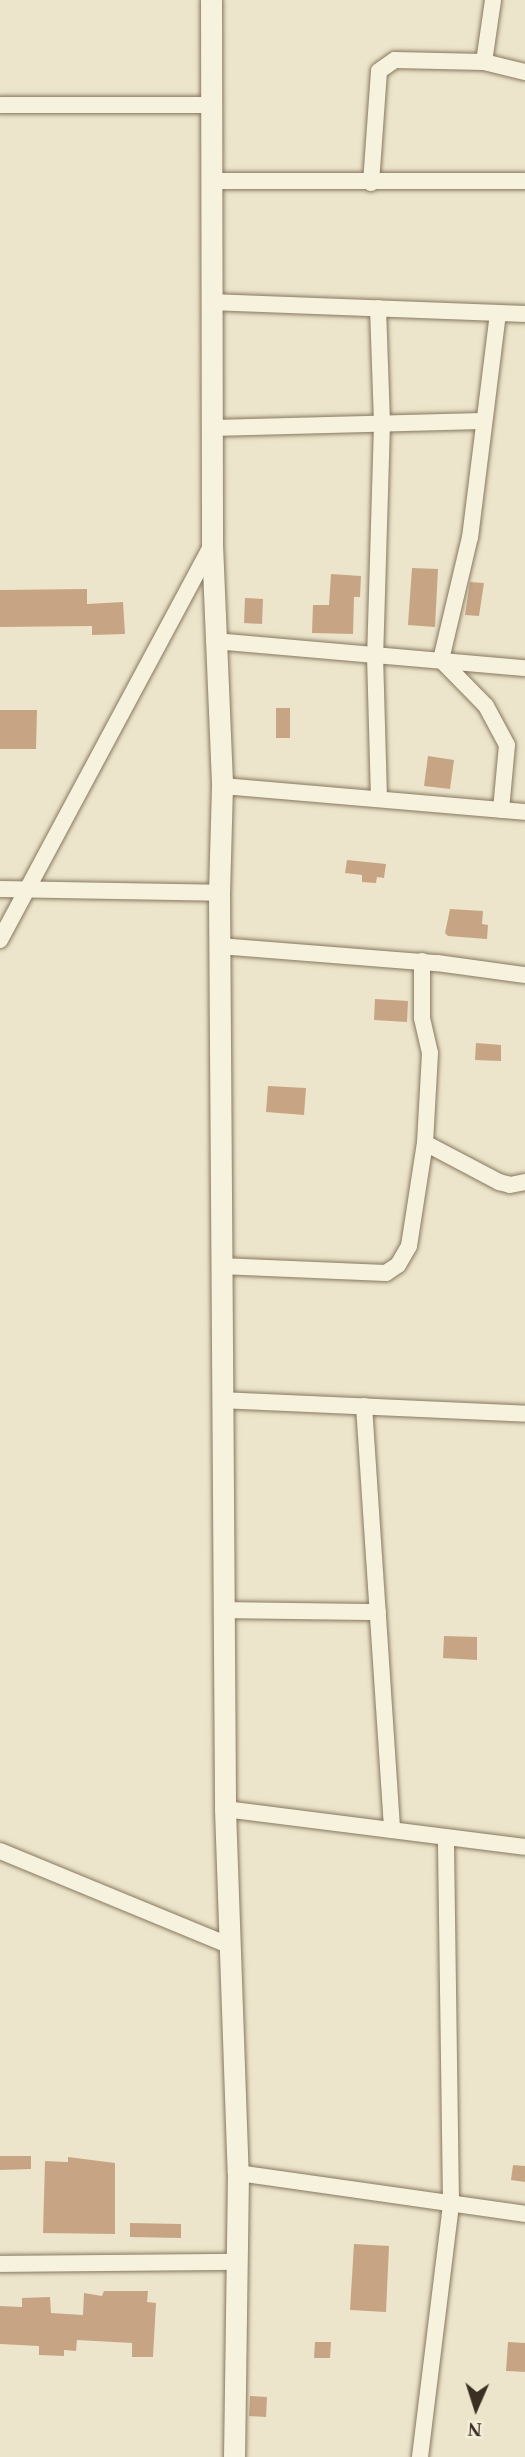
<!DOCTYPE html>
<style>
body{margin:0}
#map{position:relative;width:525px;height:2457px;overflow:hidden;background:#ece5cb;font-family:"Times New Roman",serif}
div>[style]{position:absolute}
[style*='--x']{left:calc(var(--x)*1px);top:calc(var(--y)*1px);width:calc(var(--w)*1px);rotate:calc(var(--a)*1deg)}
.building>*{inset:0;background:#c7a584}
.roads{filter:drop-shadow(0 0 2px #887860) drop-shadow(0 0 2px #887860)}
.street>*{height:16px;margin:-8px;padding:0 8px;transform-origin:8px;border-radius:8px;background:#f7f2de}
.secondary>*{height:21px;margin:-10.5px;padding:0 10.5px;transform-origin:10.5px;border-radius:10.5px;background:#f7f2de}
span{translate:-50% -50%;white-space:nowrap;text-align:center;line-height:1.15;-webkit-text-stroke:5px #f4eeda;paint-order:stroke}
.north{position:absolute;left:441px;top:2373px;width:70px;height:70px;-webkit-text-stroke:5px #f4eeda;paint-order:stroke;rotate:183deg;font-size:19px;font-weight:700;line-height:28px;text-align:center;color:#3a2f22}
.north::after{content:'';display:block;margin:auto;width:24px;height:32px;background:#3a2f22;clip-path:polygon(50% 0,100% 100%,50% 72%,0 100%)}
</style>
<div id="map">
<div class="building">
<div style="clip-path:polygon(412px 568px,438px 569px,435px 627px,408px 625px)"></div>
<div style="clip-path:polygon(331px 574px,361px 576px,360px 597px,354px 597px,353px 634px,312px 633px,313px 605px,329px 605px)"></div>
<div style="clip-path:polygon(470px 582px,484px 583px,479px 616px,465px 615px)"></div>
<div style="clip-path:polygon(87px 589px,87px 604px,123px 602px,125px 634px,92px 635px,92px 626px,0 627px,0 590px)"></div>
<div style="clip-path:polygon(245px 598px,263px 599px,262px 624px,244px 623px)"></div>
<div style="clip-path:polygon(276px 708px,290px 708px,290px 738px,276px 738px)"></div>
<div style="clip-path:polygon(0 710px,37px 710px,36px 749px,0 749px)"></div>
<div style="clip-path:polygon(428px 756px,454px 760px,450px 789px,424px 786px)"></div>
<div style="clip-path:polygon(347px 860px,386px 864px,384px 878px,377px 877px,376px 883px,362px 882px,362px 875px,345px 873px)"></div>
<div style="clip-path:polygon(450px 909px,483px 911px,482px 924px,488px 925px,487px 939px,448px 936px,445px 933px)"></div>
<div style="clip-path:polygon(375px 999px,408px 1001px,407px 1022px,374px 1020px)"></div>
<div style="clip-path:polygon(476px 1043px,501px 1045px,501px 1061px,475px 1060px)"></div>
<div style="clip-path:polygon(268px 1086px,306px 1088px,304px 1115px,266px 1112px)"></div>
<div style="clip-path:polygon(444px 1636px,477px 1637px,477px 1660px,443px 1658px)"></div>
<div style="clip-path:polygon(0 2156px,31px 2156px,31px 2169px,0 2170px)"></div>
<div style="clip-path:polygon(68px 2157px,115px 2163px,115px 2234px,43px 2233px,45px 2161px,68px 2162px)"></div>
<div style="clip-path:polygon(513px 2165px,525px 2166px,525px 2182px,511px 2180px)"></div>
<div style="clip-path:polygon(130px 2223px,181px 2224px,181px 2238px,130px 2237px)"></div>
<div style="clip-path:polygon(354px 2244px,389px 2246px,386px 2312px,350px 2310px)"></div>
<div style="clip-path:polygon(104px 2291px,148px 2291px,147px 2302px,156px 2303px,153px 2357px,132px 2357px,132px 2343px,77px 2340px,76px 2351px,64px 2350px,64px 2356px,39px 2355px,39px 2346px,0 2344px,0 2306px,22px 2307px,22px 2298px,50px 2297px,51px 2313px,83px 2315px,84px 2293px,102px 2296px)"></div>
<div style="clip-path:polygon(315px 2342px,331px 2342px,330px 2358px,314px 2358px)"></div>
<div style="clip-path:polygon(508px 2342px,525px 2343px,525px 2372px,506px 2371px)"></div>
<div style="clip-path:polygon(250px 2396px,267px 2397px,266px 2417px,249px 2416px)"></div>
</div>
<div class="roads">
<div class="street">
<div style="--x:484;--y:62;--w:63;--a:-81.7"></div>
<div style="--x:0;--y:105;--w:211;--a:0"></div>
<div style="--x:210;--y:181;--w:315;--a:0"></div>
<div style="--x:371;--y:183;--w:112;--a:-85.9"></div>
<div style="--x:379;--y:71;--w:19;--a:-35"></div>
<div style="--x:395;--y:60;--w:89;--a:1.3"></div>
<div style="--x:484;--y:62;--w:42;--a:13.7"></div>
<div style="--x:211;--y:302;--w:314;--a:2.2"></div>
<div style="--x:378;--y:308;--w:116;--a:88"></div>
<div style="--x:382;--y:424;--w:231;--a:91.7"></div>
<div style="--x:375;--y:655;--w:144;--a:88.4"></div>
<div style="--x:498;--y:313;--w:226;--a:97.1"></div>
<div style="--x:470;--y:537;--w:126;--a:103.3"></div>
<div style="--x:441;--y:660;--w:64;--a:45.6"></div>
<div style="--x:486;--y:706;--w:44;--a:61.7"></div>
<div style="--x:507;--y:745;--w:65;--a:95.3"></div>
<div style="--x:211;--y:428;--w:273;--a:-1.5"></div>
<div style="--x:214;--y:641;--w:312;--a:5"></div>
<div style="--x:222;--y:786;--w:304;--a:4.9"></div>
<div style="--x:0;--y:889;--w:219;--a:1"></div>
<div style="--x:0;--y:940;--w:449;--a:-61.8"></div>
<div style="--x:219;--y:946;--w:219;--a:4.5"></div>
<div style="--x:437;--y:963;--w:89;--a:7.8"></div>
<div style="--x:425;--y:1143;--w:84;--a:27.8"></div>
<div style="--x:499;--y:1182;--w:11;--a:15"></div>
<div style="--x:510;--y:1185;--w:15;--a:-11"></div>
<div style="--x:220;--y:1266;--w:166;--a:2.4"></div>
<div style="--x:386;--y:1273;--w:14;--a:-34"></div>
<div style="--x:398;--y:1265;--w:22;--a:-60"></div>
<div style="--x:409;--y:1246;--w:104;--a:-81.2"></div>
<div style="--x:425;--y:1143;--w:90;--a:-86.8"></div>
<div style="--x:430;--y:1053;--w:36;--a:-103"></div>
<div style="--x:422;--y:1018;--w:57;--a:-90"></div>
<div style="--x:222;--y:1400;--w:303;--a:2.6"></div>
<div style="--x:364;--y:1406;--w:425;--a:86.2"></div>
<div style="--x:226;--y:1610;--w:152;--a:0.8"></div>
<div style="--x:225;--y:1809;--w:302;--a:7.2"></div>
<div style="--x:0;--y:1851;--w:247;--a:22.4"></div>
<div style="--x:238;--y:2173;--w:290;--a:8.1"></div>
<div style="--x:0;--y:2264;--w:236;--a:-0.5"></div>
<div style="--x:420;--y:2457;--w:256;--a:-83"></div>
<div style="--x:451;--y:2203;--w:366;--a:-90.8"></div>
</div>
<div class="secondary">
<div style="--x:211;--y:0;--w:544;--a:89.89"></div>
<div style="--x:212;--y:544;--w:242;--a:87.6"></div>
<div style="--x:222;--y:786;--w:107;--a:91.6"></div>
<div style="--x:219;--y:893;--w:916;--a:89.62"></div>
<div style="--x:225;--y:1809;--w:364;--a:88"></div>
<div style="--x:238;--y:2173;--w:284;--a:90.8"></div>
</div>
</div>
<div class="north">N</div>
</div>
